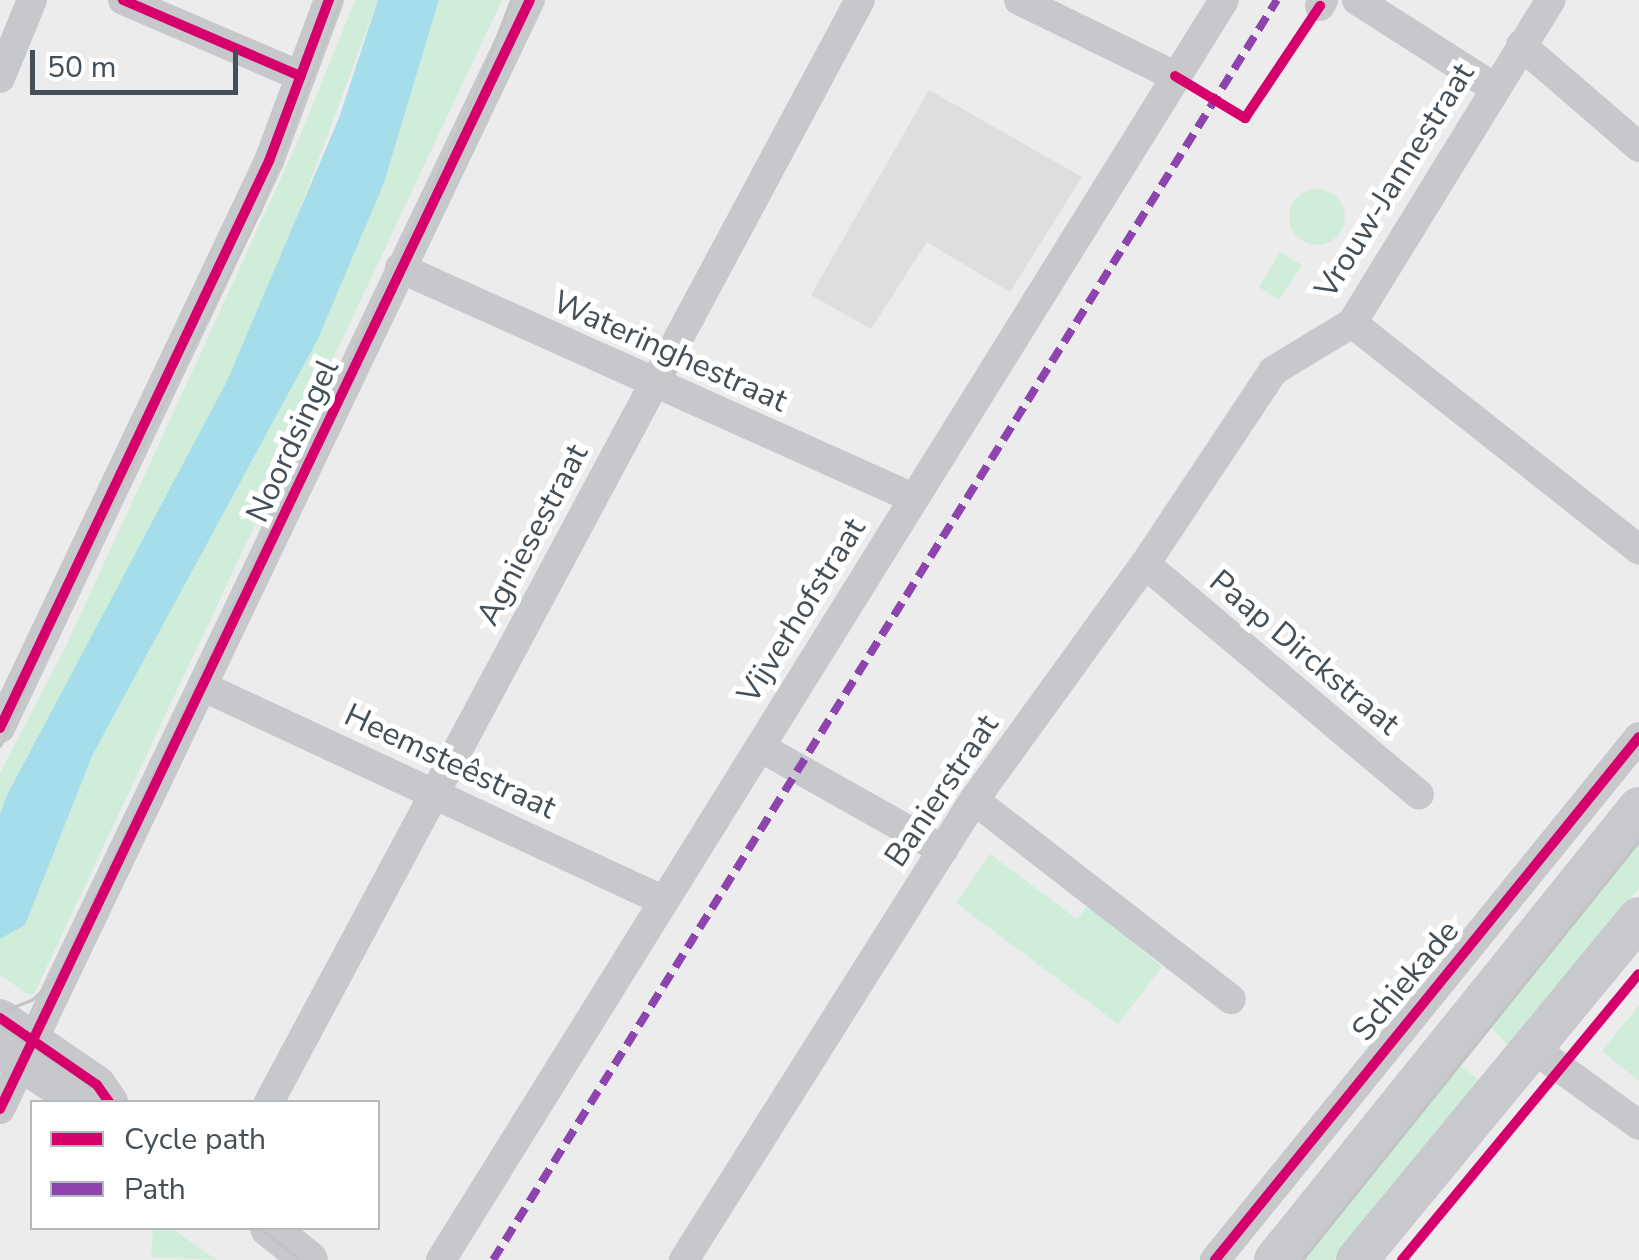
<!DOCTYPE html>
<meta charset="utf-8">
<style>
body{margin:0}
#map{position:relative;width:1639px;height:1260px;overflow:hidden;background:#edecec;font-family:"Nunito Sans",sans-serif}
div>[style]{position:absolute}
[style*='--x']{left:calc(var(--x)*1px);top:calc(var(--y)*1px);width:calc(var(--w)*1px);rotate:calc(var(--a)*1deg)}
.education>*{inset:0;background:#dfddde}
.green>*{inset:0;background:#d0edda}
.round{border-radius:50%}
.water>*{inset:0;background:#a5ddea}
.minor>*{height:30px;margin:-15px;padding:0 15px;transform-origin:15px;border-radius:15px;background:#c6c8cb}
.tertiary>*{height:38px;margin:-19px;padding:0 19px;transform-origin:19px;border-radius:19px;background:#c6c8cb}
.secondary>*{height:42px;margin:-21px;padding:0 21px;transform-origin:21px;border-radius:21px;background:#c7c9cc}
.tram>*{height:2.5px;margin:-1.25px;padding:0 1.25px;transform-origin:1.25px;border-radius:1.25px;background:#c1c3c5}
.quiet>*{height:8px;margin-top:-4px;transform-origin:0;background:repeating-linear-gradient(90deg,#8e44ad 0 15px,transparent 0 23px)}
.cycleway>*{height:10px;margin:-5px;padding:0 5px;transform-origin:5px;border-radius:5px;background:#d6006c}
span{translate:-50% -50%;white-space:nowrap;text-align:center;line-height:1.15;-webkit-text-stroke:10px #fff;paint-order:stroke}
.street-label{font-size:32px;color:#444f58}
.legend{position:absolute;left:30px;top:1100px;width:350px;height:130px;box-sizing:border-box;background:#fff;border:2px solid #b4b9bc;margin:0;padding:12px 18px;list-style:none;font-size:30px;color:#444f58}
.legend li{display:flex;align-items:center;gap:20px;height:50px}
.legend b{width:50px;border:2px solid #b4b9bc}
.scale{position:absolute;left:30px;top:50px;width:208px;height:45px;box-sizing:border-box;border:5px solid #444f58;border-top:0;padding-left:12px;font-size:30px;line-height:35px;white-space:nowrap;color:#444f58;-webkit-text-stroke:8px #fff;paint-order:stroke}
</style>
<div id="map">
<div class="education">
<div style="clip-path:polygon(929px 90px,1082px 177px,1010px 292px,927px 242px,871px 329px,811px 295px)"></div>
</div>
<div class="green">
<div style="clip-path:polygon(355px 0,378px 0,274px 278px,227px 381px,0 815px,0 773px,67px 644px,298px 141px)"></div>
<div style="clip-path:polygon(439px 0,502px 0,34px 994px,27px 994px,0 975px,0 939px,38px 883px,93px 754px,318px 339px,384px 183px)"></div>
<div class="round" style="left:1289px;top:189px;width:56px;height:56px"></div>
<div style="clip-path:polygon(1280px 252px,1302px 265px,1279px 300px,1259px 287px)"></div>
<div style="clip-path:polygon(1639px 823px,1639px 888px,1510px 1048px,1482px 1017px)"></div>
<div style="clip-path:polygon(990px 854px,1077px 919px,1088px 905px,1162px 967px,1118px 1024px,956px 903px)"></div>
<div style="clip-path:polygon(1639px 1005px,1639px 1081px,1602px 1051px)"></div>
<div style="clip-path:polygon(1451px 1058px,1481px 1082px,1335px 1260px,1291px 1260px)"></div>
<div style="clip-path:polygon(171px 1228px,217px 1260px,151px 1257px,153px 1230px)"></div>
</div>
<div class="water">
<div style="clip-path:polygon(378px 0,439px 0,384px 183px,318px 339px,93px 754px,25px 925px,0 939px,0 815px,6px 797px,227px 381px,339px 118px)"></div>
</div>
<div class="minor">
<div style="--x:123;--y:0;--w:193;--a:23.2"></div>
<div style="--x:1019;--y:0;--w:174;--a:26"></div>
<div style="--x:1357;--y:0;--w:161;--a:32.6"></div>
<div style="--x:1320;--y:6;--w:7;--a:-63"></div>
<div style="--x:1521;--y:45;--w:156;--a:40.8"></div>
<div style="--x:0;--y:78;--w:84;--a:-67.7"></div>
<div style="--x:400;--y:268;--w:562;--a:24.15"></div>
<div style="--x:1352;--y:323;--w:366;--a:38.3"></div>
<div style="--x:1145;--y:564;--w:358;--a:40.1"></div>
<div style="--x:206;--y:688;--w:505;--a:24.94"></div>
<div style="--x:0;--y:728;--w:628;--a:-64.62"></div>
<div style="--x:269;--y:161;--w:172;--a:-69.6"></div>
<div style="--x:760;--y:747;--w:210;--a:29.4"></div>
<div style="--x:974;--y:800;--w:325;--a:37.8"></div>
<div style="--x:1530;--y:1046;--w:135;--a:35.9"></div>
<div style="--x:269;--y:1102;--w:1250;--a:-61.8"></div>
<div style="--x:0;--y:1109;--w:1229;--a:-64.46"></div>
<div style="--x:441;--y:1260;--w:1483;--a:-58.14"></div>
<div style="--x:684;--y:1260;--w:544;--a:-57.77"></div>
<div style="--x:974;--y:800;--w:291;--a:-54.1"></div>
<div style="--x:1145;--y:564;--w:232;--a:-56.4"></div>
<div style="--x:1273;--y:371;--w:92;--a:-31.3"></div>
<div style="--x:1352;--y:323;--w:379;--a:-58.4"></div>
<div style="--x:1215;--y:1260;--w:673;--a:-50.97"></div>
</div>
<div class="tertiary">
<div style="--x:0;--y:1018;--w:118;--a:34.6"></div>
<div style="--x:97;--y:1085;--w:21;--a:55"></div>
<div style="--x:0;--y:1049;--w:82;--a:33.1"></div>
<div style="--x:269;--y:1228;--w:51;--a:38.7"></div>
</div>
<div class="secondary">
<div style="--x:1275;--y:1260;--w:580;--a:-51.16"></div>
<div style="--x:1357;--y:1260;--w:443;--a:-50.5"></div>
</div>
<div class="tram">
<div style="--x:0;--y:746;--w:124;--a:-66.7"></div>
<div style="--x:49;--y:632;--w:471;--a:-63.4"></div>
<div style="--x:260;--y:211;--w:226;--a:-69.2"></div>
<div style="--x:0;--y:1012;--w:34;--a:-21"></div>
<div style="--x:32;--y:1000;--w:36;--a:-44"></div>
<div style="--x:58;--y:975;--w:972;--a:-64.67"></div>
<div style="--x:474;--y:96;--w:103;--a:-68.9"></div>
<div style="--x:0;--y:1025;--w:138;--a:33.8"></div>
<div style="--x:260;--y:1228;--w:52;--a:38"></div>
<div style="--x:1302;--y:1260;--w:538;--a:-51.19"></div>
</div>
<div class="quiet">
<div style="--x:493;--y:1260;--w:1484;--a:-58.11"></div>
</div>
<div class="cycleway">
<div style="--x:123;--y:0;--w:193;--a:23.2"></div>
<div style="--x:1175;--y:76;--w:82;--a:31"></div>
<div style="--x:1245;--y:118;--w:135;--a:-56.2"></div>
<div style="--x:0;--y:728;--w:628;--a:-64.62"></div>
<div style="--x:269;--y:161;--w:172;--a:-69.6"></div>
<div style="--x:0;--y:1018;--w:118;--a:34.6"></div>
<div style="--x:97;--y:1085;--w:21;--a:55"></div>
<div style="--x:0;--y:1109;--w:1229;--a:-64.46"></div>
<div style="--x:1215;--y:1260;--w:673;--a:-50.97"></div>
<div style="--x:1402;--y:1260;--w:371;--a:-50.4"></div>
</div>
<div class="street-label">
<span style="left:1395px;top:181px;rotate:-58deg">Vrouw-Jannestraat</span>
<span style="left:670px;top:352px;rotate:24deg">Wateringhestraat</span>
<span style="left:293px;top:441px;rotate:-65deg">Noordsingel</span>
<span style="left:533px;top:535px;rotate:-62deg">Agniesestraat</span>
<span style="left:802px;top:611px;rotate:-58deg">Vijverhofstraat</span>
<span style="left:1304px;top:653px;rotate:40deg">Paap Dirckstraat</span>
<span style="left:450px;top:762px;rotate:25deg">Heemsteêstraat</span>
<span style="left:942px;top:791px;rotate:-56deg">Banierstraat</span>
<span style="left:1406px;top:981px;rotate:-50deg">Schiekade</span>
</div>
<ul class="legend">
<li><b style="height:12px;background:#d6006c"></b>Cycle path</li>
<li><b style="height:12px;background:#8e44ad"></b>Path</li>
</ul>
<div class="scale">50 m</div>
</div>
